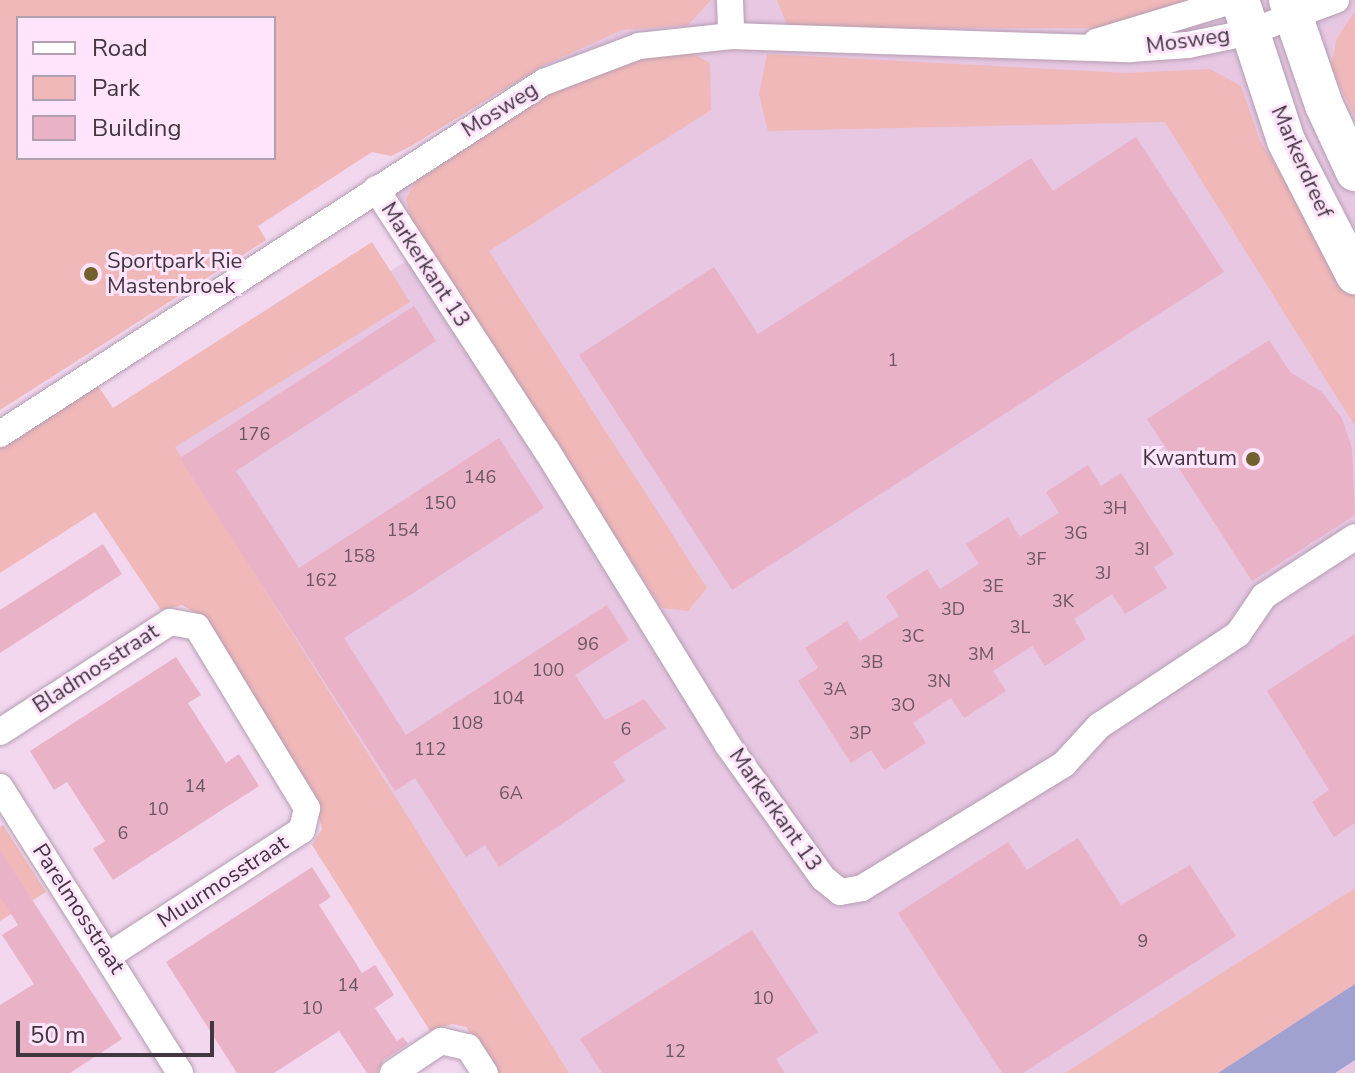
<!DOCTYPE html>
<style>
body{margin:0}
#map{position:relative;width:1355px;height:1073px;overflow:hidden;background:#f2d7ee;font-family:"Nunito Sans",sans-serif}
div>[style]{position:absolute}
[style*='--x']{left:calc(var(--x)*1px);top:calc(var(--y)*1px);width:calc(var(--w)*1px);rotate:calc(var(--a)*1deg)}
.built>*{inset:0;background:#e7c7e2}
.green>*{inset:0;background:#f0b8b8}
.water>*{inset:0;background:#a0a1d1}
.building>*{inset:0;background:#eab2c7}
.roads{filter:drop-shadow(0 0 2px #b59db2) drop-shadow(0 0 2px #b59db2)}
.street>*{height:26px;margin:-13px;padding:0 13px;transform-origin:13px;border-radius:13px;background:#fff}
.secondary>*{height:38px;margin:-19px;padding:0 19px;transform-origin:19px;border-radius:19px;background:#fff}
.dots>*{width:22px;height:22px;translate:-50% -50%;box-sizing:border-box;border:4px solid #ffe4fb;border-radius:50%}
span{translate:-50% -50%;white-space:nowrap;text-align:center;line-height:1.15;-webkit-text-stroke:6px #ffe4fb;paint-order:stroke}
.number-label{font-size:18px;color:#6b5662}
.number-label span{-webkit-text-stroke-width:0}
.street-label{font-size:22px;color:#413740}
.poi-label{font-size:22px;color:#413740}
.left{translate:0 -50%;text-align:left}
.right{translate:-100% -50%;text-align:right}
.legend{position:absolute;left:16px;top:16px;width:260px;height:144px;box-sizing:border-box;background:#ffe4fb;border:2px solid #b39fb0;margin:0;padding:10px 14px;list-style:none;font-size:24px;color:#413740}
.legend li{display:flex;align-items:center;gap:16px;height:40px}
.legend b{width:40px;border:2px solid #b39fb0}
.scale{position:absolute;left:16px;top:1021px;width:198px;height:36px;box-sizing:border-box;border:4px solid #413740;border-top:0;padding-left:10px;font-size:24px;line-height:28px;white-space:nowrap;color:#413740;-webkit-text-stroke:6px #ffe4fb;paint-order:stroke}
</style>
<div id="map">
<div class="built">
<div style="clip-path:polygon(447px 0,1355px 0,1355px 1073px,536px 1073px,156px 418px,421px 252px,376px 189px,522px 121px)"></div>
</div>
<div class="green">
<div style="clip-path:polygon(evenodd,0 0,711px 0,688px 25px,622px 30px,542px 66px,411px 146px,391px 156px,372px 152px,258px 226px,266px 240px,0 410px,0 0,18px 18px,274px 18px,274px 158px,18px 158px,18px 18px)"></div>
<div style="clip-path:polygon(777px 0,1194px 0,1106px 28px,788px 28px)"></div>
<div style="clip-path:polygon(1355px 11px,1355px 118px,1331px 66px,1337px 38px)"></div>
<div style="clip-path:polygon(689px 52px,710px 63px,711px 110px,489px 251px,707px 588px,688px 611px,662px 608px,413px 225px,406px 199px,416px 180px,434px 166px,555px 90px,635px 57px)"></div>
<div style="clip-path:polygon(767px 54px,1127px 73px,1210px 69px,1241px 86px,1260px 141px,1355px 289px,1355px 426px,1165px 122px,768px 131px,759px 94px)"></div>
<div style="clip-path:polygon(372px 242px,410px 302px,175px 447px,569px 1073px,497px 1073px,466px 1027px,452px 1024px,430px 1031px,312px 845px,322px 829px,313px 791px,196px 613px,182px 605px,161px 610px,95px 512px,0 573px,0 446px,97px 385px,113px 408px)"></div>
<div style="clip-path:polygon(3px 825px,46px 892px,0 921px,0 827px)"></div>
<div style="clip-path:polygon(1355px 888px,1355px 984px,1218px 1073px,1065px 1073px)"></div>
</div>
<div class="water">
<div style="clip-path:polygon(1355px 984px,1355px 1060px,1335px 1073px,1218px 1073px)"></div>
</div>
<div class="building">
<div style="clip-path:polygon(1136px 137px,1224px 272px,732px 590px,579px 355px,714px 267px,758px 334px,1031px 158px,1053px 191px)"></div>
<div style="clip-path:polygon(414px 306px,436px 341px,236px 471px,299px 568px,499px 438px,544px 508px,344px 638px,406px 735px,607px 605px,629px 640px,575px 675px,605px 720px,644px 699px,666px 728px,613px 762px,625px 781px,499px 867px,485px 845px,466px 857px,415px 778px,395px 791px,180px 458px)"></div>
<div style="clip-path:polygon(1269px 340px,1290px 372px,1322px 392px,1342px 418px,1352px 448px,1355px 515px,1252px 581px,1147px 419px)"></div>
<div style="clip-path:polygon(1088px 465px,1101px 486px,1121px 473px,1174px 554px,1154px 567px,1167px 588px,1125px 614px,1112px 594px,1074px 619px,1086px 639px,1045px 666px,1032px 646px,993px 671px,1006px 691px,964px 718px,951px 698px,913px 723px,926px 743px,884px 770px,871px 750px,851px 763px,798px 681px,818px 668px,805px 648px,847px 621px,860px 641px,899px 616px,886px 596px,927px 569px,940px 589px,979px 564px,966px 544px,1008px 517px,1020px 537px,1059px 513px,1046px 492px)"></div>
<div style="clip-path:polygon(103px 544px,122px 574px,0 653px,0 610px)"></div>
<div style="clip-path:polygon(1355px 634px,1355px 823px,1334px 837px,1312px 802px,1329px 790px,1267px 691px)"></div>
<div style="clip-path:polygon(176px 657px,201px 695px,188px 703px,226px 763px,239px 754px,259px 786px,113px 880px,93px 849px,105px 841px,67px 782px,54px 790px,30px 751px)"></div>
<div style="clip-path:polygon(1078px 838px,1121px 905px,1190px 865px,1236px 936px,1023px 1073px,1002px 1073px,898px 913px,1008px 842px,1027px 870px)"></div>
<div style="clip-path:polygon(0 850px,122px 1039px,70px 1073px,0 1073px,0 1005px,34px 984px,2px 935px,18px 925px,0 896px)"></div>
<div style="clip-path:polygon(312px 867px,331px 897px,319px 905px,362px 973px,375px 965px,394px 995px,375px 1008px,397px 1041px,403px 1037px,408px 1044px,384px 1060px,377px 1073px,367px 1073px,339px 1031px,274px 1073px,237px 1073px,166px 962px)"></div>
<div style="clip-path:polygon(752px 930px,818px 1032px,776px 1059px,785px 1073px,602px 1073px,580px 1039px)"></div>
</div>
<div class="roads">
<div class="street">
<div style="--x:730;--y:0;--w:36;--a:88"></div>
<div style="--x:1096;--y:42;--w:144;--a:-16.9"></div>
<div style="--x:376;--y:189;--w:313;--a:56.9"></div>
<div style="--x:547;--y:451;--w:344;--a:58.4"></div>
<div style="--x:727;--y:744;--w:165;--a:54.4"></div>
<div style="--x:823;--y:878;--w:22;--a:39"></div>
<div style="--x:840;--y:892;--w:22;--a:-10"></div>
<div style="--x:862;--y:888;--w:237;--a:-31.5"></div>
<div style="--x:1064;--y:764;--w:52;--a:-47.4"></div>
<div style="--x:1099;--y:726;--w:167;--a:-33.5"></div>
<div style="--x:1238;--y:634;--w:46;--a:-55.6"></div>
<div style="--x:1264;--y:596;--w:108;--a:-33"></div>
<div style="--x:0;--y:434;--w:648;--a:-32.91"></div>
<div style="--x:544;--y:82;--w:102;--a:-20.8"></div>
<div style="--x:639;--y:46;--w:93;--a:-6.2"></div>
<div style="--x:731;--y:36;--w:399;--a:1.9"></div>
<div style="--x:1130;--y:49;--w:58;--a:-3.9"></div>
<div style="--x:1188;--y:45;--w:63;--a:-11.8"></div>
<div style="--x:1250;--y:32;--w:92;--a:-20.4"></div>
<div style="--x:0;--y:732;--w:202;--a:-32.9"></div>
<div style="--x:170;--y:622;--w:27;--a:10"></div>
<div style="--x:197;--y:627;--w:212;--a:58.7"></div>
<div style="--x:307;--y:808;--w:23;--a:103"></div>
<div style="--x:302;--y:830;--w:231;--a:147"></div>
<div style="--x:0;--y:787;--w:338;--a:57.8"></div>
<div style="--x:393;--y:1073;--w:58;--a:-33.7"></div>
<div style="--x:441;--y:1041;--w:28;--a:13"></div>
<div style="--x:468;--y:1047;--w:31;--a:57"></div>
</div>
<div class="secondary">
<div style="--x:1240;--y:0;--w:148;--a:71.9"></div>
<div style="--x:1286;--y:141;--w:151;--a:62.8"></div>
<div style="--x:1288;--y:0;--w:111;--a:71.1"></div>
<div style="--x:1324;--y:105;--w:74;--a:65.2"></div>
</div>
</div>
<div class="dots">
<div style="left:91px;top:274px;background:#72602e"></div>
<div style="left:1253px;top:459px;background:#72602e"></div>
</div>
<div class="number-label">
<span style="left:893px;top:360px">1</span>
<span style="left:254px;top:434px">176</span>
<span style="left:480px;top:477px">146</span>
<span style="left:440px;top:503px">150</span>
<span style="left:1115px;top:508px">3H</span>
<span style="left:403px;top:530px">154</span>
<span style="left:1076px;top:533px">3G</span>
<span style="left:1142px;top:549px">3I</span>
<span style="left:359px;top:556px">158</span>
<span style="left:1036px;top:559px">3F</span>
<span style="left:1103px;top:573px">3J</span>
<span style="left:321px;top:580px">162</span>
<span style="left:993px;top:586px">3E</span>
<span style="left:1063px;top:601px">3K</span>
<span style="left:953px;top:609px">3D</span>
<span style="left:1020px;top:627px">3L</span>
<span style="left:913px;top:636px">3C</span>
<span style="left:588px;top:644px">96</span>
<span style="left:981px;top:654px">3M</span>
<span style="left:872px;top:662px">3B</span>
<span style="left:548px;top:670px">100</span>
<span style="left:939px;top:681px">3N</span>
<span style="left:835px;top:689px">3A</span>
<span style="left:508px;top:698px">104</span>
<span style="left:903px;top:705px">3O</span>
<span style="left:467px;top:723px">108</span>
<span style="left:626px;top:729px">6</span>
<span style="left:860px;top:733px">3P</span>
<span style="left:430px;top:749px">112</span>
<span style="left:195px;top:786px">14</span>
<span style="left:511px;top:793px">6A</span>
<span style="left:158px;top:809px">10</span>
<span style="left:123px;top:833px">6</span>
<span style="left:1143px;top:941px">9</span>
<span style="left:348px;top:985px">14</span>
<span style="left:763px;top:998px">10</span>
<span style="left:312px;top:1008px">10</span>
<span style="left:675px;top:1051px">12</span>
</div>
<div class="street-label">
<span style="left:1188px;top:41px;rotate:-8deg">Mosweg</span>
<span style="left:500px;top:110px;rotate:-32deg">Mosweg</span>
<span style="left:1301px;top:162px;rotate:66deg">Markerdreef</span>
<span style="left:425px;top:265px;rotate:57deg">Markerkant 13</span>
<span style="left:96px;top:669px;rotate:-33deg">Bladmosstraat</span>
<span style="left:775px;top:810px;rotate:55deg">Markerkant 13</span>
<span style="left:223px;top:882px;rotate:-33deg">Muurmosstraat</span>
<span style="left:78px;top:909px;rotate:57deg">Parelmosstraat</span>
</div>
<div class="poi-label">
<span class="left" style="left:107px;top:274px">Sportpark Rie<br>Mastenbroek</span>
<span class="right" style="left:1237px;top:459px">Kwantum</span>
</div>
<ul class="legend">
<li><b style="height:10px;background:#fff"></b>Road</li>
<li><b style="height:22px;background:#f0b8b8"></b>Park</li>
<li><b style="height:22px;background:#eab2c7"></b>Building</li>
</ul>
<div class="scale">50 m</div>
</div>
